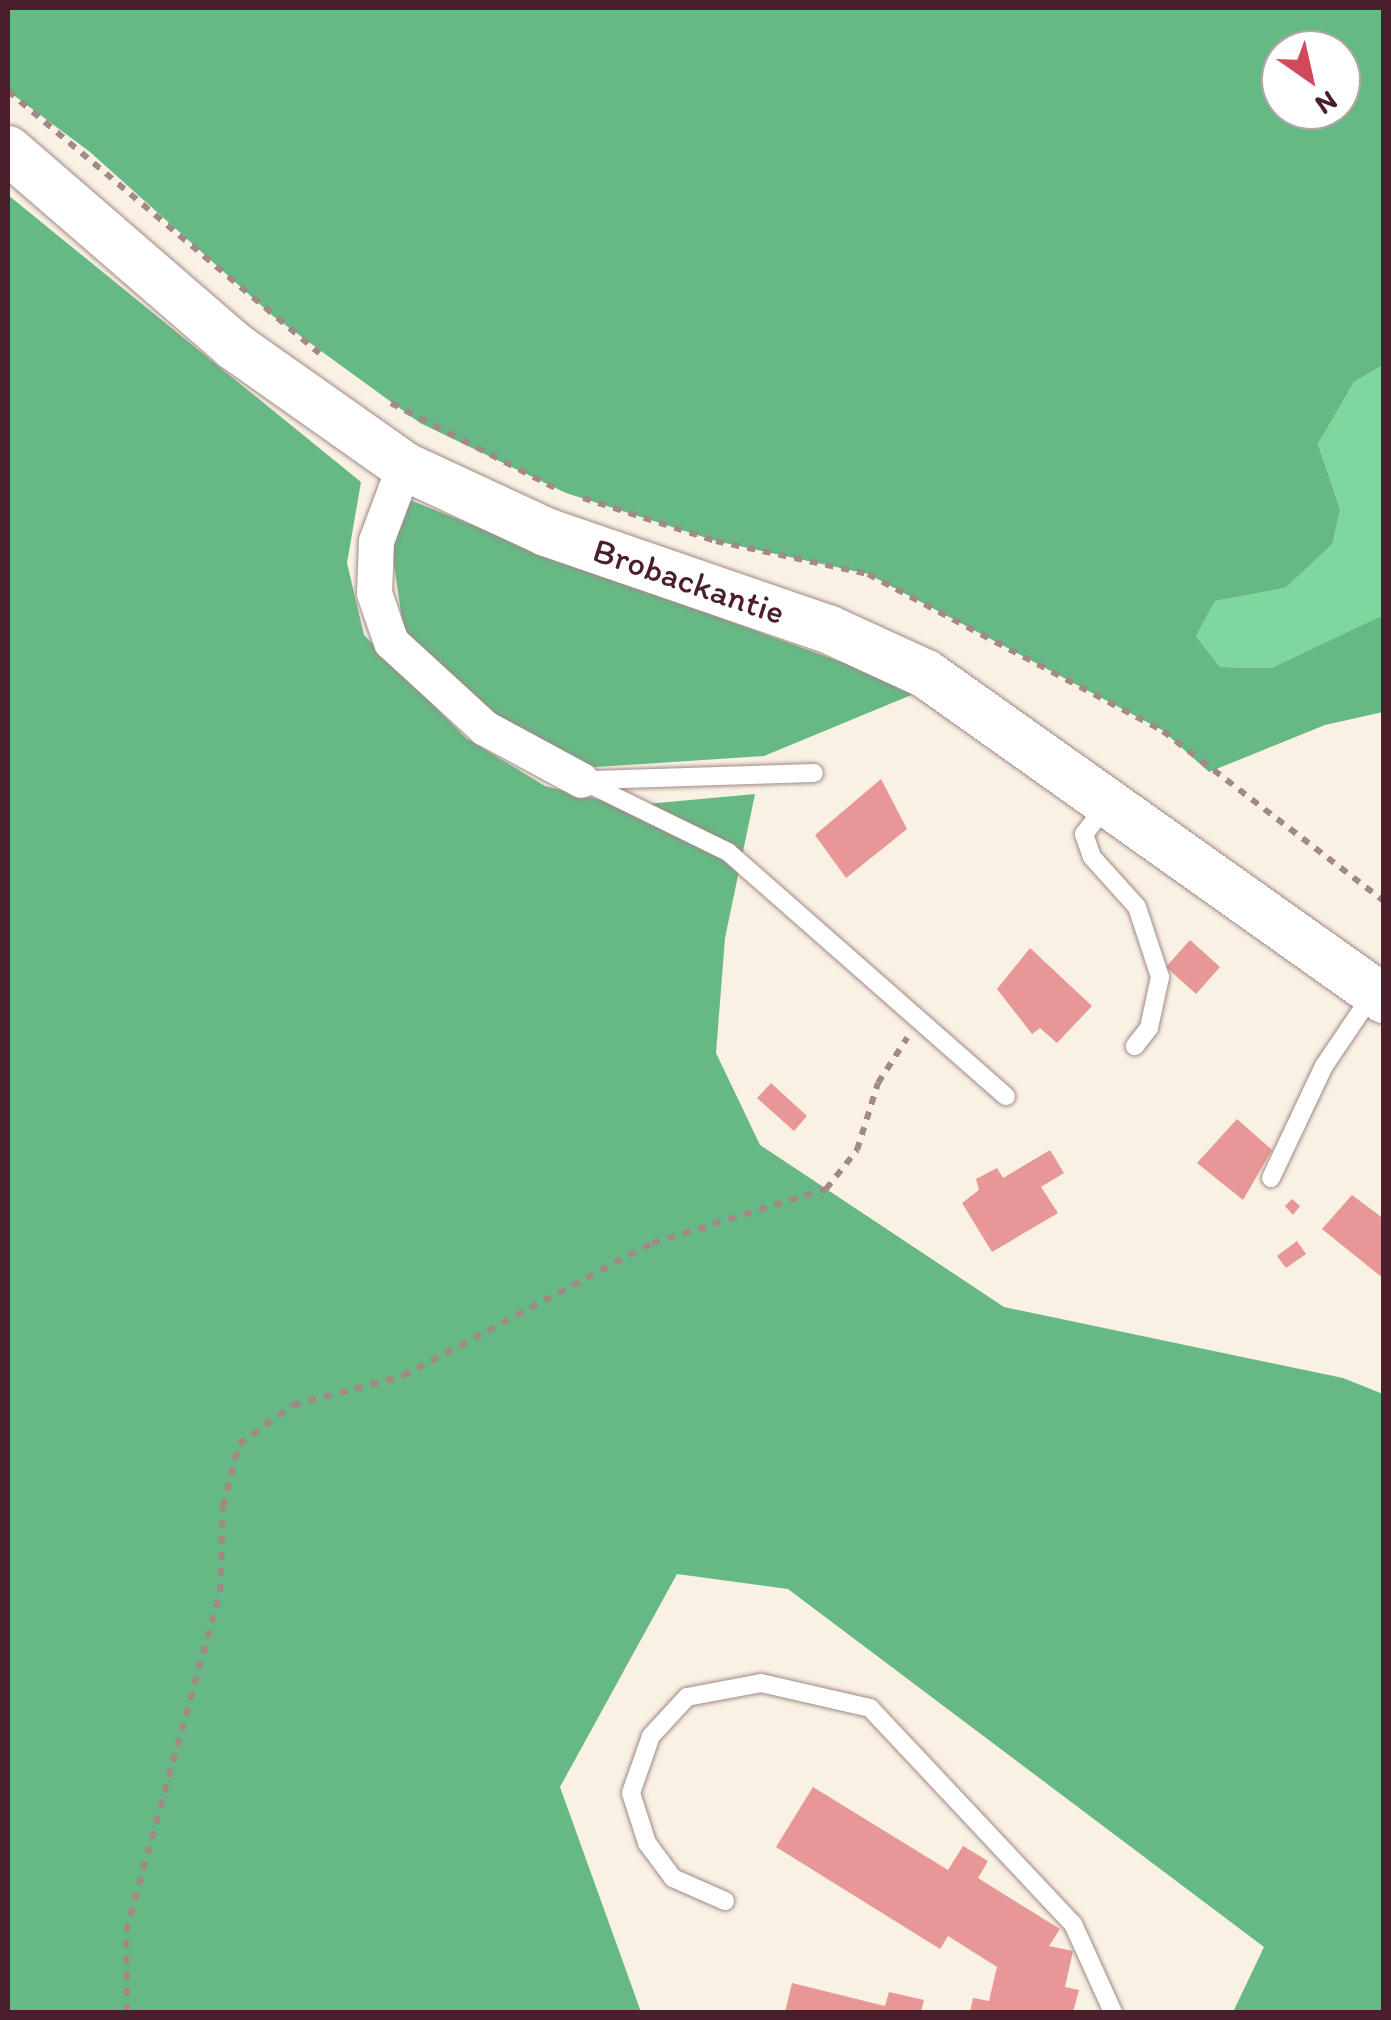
<!DOCTYPE html>
<style>
body{margin:0}
#map{position:relative;width:1391px;height:2020px;overflow:hidden;background:#f9f1e3;font-family:Itim,sans-serif}
div>[style]{position:absolute}
[style*='--x']{left:calc(var(--x)*1px);top:calc(var(--y)*1px);width:calc(var(--w)*1px);rotate:calc(var(--a)*1deg)}
.green>*{inset:0;background:#7ed79d}
.forest>*{inset:0;background:#66b884}
.building>*{inset:0;background:#e79795}
.path>*{height:6px;margin-top:-3px;transform-origin:0;background:repeating-linear-gradient(90deg,#a28887 0 8px,transparent 0 16px)}
.roads{filter:drop-shadow(0 0 2px #a28887) drop-shadow(0 0 2px #a28887)}
.lane>*{height:18px;margin:-9px;padding:0 9px;transform-origin:9px;border-radius:9px;background:#fff}
.street>*{height:35px;margin:-17.5px;padding:0 17.5px;transform-origin:17.5px;border-radius:17.5px;background:#fff}
.secondary>*{height:48px;margin:-24px;padding:0 24px;transform-origin:24px;border-radius:24px;background:#fff}
span{translate:-50% -50%;white-space:nowrap;text-align:center;line-height:1.15;-webkit-text-stroke:8px #fff;paint-order:stroke}
.street-label{font-size:35px;color:#4a1f2b}
.frame{position:absolute;inset:0;border:10px solid #4a1f2b;pointer-events:none}
.north{position:absolute;left:1261px;top:30px;width:100px;height:100px;box-sizing:border-box;background:#fff;border:2px solid #b7a5aa;border-radius:50%;rotate:146deg;font-size:28px;font-weight:700;line-height:40px;text-align:center;color:#4a1f2b}
.north::after{content:'';display:block;margin:auto;width:35px;height:45px;background:#d1495b;clip-path:polygon(50% 0,100% 100%,50% 72%,0 100%)}
</style>
<div id="map">
<div class="green">
<div style="clip-path:polygon(1383px 365px,1383px 615px,1271px 668px,1220px 667px,1196px 636px,1215px 601px,1285px 588px,1340px 509px,1318px 444px,1354px 382px)"></div>
</div>
<div class="forest">
<div style="clip-path:polygon(evenodd,8px 8px,1383px 8px,1383px 365px,1354px 382px,1318px 444px,1340px 509px,1332px 544px,1285px 588px,1215px 601px,1196px 636px,1220px 667px,1271px 668px,1383px 615px,1383px 712px,1325px 725px,1209px 772px,1162px 730px,868px 574px,716px 541px,566px 493px,420px 423px,273px 316px,90px 152px,8px 91px,8px 8px,1281px 50px,1341px 50px,1341px 110px,1281px 110px,1281px 50px)"></div>
<div style="clip-path:polygon(8px 195px,361px 482px,347px 563px,364px 635px,466px 738px,545px 786px,625px 806px,755px 794px,725px 938px,716px 1053px,760px 1145px,1004px 1307px,1343px 1378px,1383px 1394px,1383px 2012px,1233px 2012px,1264px 1947px,788px 1589px,677px 1574px,560px 1787px,641px 2012px,8px 2012px)"></div>
<div style="clip-path:polygon(410px 500px,550px 556px,921px 691px,764px 756px,581px 768px,497px 721px,404px 634px,390px 536px)"></div>
</div>
<div class="building">
<div style="clip-path:polygon(881px 779px,907px 829px,846px 878px,815px 835px)"></div>
<div style="clip-path:polygon(1190px 940px,1220px 967px,1196px 994px,1166px 967px)"></div>
<div style="clip-path:polygon(1030px 948px,1092px 1006px,1057px 1043px,1040px 1028px,1032px 1034px,997px 989px)"></div>
<div style="clip-path:polygon(771px 1083px,807px 1116px,794px 1131px,757px 1098px)"></div>
<div style="clip-path:polygon(1237px 1119px,1272px 1150px,1243px 1200px,1197px 1163px)"></div>
<div style="clip-path:polygon(1050px 1150px,1064px 1173px,1041px 1187px,1058px 1213px,992px 1252px,962px 1203px,979px 1190px,976px 1179px,997px 1168px,1003px 1178px)"></div>
<div style="clip-path:polygon(1352px 1195px,1384px 1219px,1384px 1279px,1322px 1229px)"></div>
<div style="clip-path:polygon(1292px 1199px,1300px 1206px,1293px 1215px,1285px 1206px)"></div>
<div style="clip-path:polygon(1297px 1241px,1306px 1254px,1286px 1268px,1277px 1256px)"></div>
<div style="clip-path:polygon(813px 1787px,948px 1870px,963px 1846px,988px 1861px,978px 1878px,1060px 1929px,1049px 1946px,1073px 1951px,1065px 1987px,1079px 1990px,1073px 2012px,970px 2012px,973px 1998px,989px 2001px,997px 1967px,948px 1936px,940px 1949px,776px 1847px)"></div>
<div style="clip-path:polygon(792px 1983px,885px 2006px,889px 1992px,924px 2000px,921px 2012px,785px 2012px)"></div>
</div>
<div class="path">
<div style="--x:8;--y:91;--w:407;--a:40.1"></div>
<div style="--x:391;--y:403;--w:191;--a:27.4"></div>
<div style="--x:583;--y:498;--w:140;--a:17.9"></div>
<div style="--x:716;--y:541;--w:156;--a:12.2"></div>
<div style="--x:868;--y:574;--w:334;--a:28"></div>
<div style="--x:1163;--y:731;--w:279;--a:37.6"></div>
<div style="--x:127;--y:2012;--w:81;--a:-90.7"></div>
<div style="--x:126;--y:1931;--w:352;--a:-74.5"></div>
<div style="--x:220;--y:1592;--w:86;--a:-88"></div>
<div style="--x:223;--y:1506;--w:64;--a:-75.5"></div>
<div style="--x:239;--y:1444;--w:67;--a:-35.8"></div>
<div style="--x:293;--y:1405;--w:114;--a:-14.8"></div>
<div style="--x:403;--y:1376;--w:282;--a:-28.1"></div>
<div style="--x:652;--y:1243;--w:182;--a:-17.2"></div>
<div style="--x:826;--y:1189;--w:50;--a:-51.5"></div>
<div style="--x:857;--y:1150;--w:70;--a:-72.6"></div>
<div style="--x:878;--y:1083;--w:54;--a:-57.2"></div>
</div>
<div class="roads">
<div class="lane">
<div style="--x:581;--y:780;--w:164;--a:26.1"></div>
<div style="--x:728;--y:852;--w:370;--a:41.3"></div>
<div style="--x:592;--y:780;--w:222;--a:-1.8"></div>
<div style="--x:1106;--y:806;--w:36;--a:128"></div>
<div style="--x:1084;--y:834;--w:24;--a:71"></div>
<div style="--x:1092;--y:857;--w:67;--a:48"></div>
<div style="--x:1137;--y:907;--w:74;--a:71.8"></div>
<div style="--x:1160;--y:977;--w:52;--a:102.2"></div>
<div style="--x:1149;--y:1028;--w:23;--a:128"></div>
<div style="--x:1271;--y:1178;--w:124;--a:-64.7"></div>
<div style="--x:1324;--y:1066;--w:89;--a:-56"></div>
<div style="--x:725;--y:1901;--w:57;--a:-156.1"></div>
<div style="--x:673;--y:1878;--w:44;--a:-126.6"></div>
<div style="--x:647;--y:1843;--w:52;--a:-107.7"></div>
<div style="--x:631;--y:1793;--w:60;--a:-70.7"></div>
<div style="--x:651;--y:1736;--w:53;--a:-47.3"></div>
<div style="--x:687;--y:1697;--w:75;--a:-10.7"></div>
<div style="--x:761;--y:1683;--w:112;--a:12.9"></div>
<div style="--x:870;--y:1708;--w:296;--a:46.8"></div>
<div style="--x:1073;--y:1924;--w:97;--a:65.6"></div>
</div>
<div class="street">
<div style="--x:404;--y:466;--w:80;--a:110.5"></div>
<div style="--x:376;--y:541;--w:52;--a:92.2"></div>
<div style="--x:374;--y:593;--w:52;--a:70.9"></div>
<div style="--x:391;--y:642;--w:127;--a:42.5"></div>
<div style="--x:485;--y:728;--w:109;--a:28.4"></div>
</div>
<div class="secondary">
<div style="--x:8;--y:150;--w:299;--a:40.9"></div>
<div style="--x:234;--y:346;--w:208;--a:35.2"></div>
<div style="--x:404;--y:466;--w:157;--a:24.9"></div>
<div style="--x:546;--y:532;--w:298;--a:19"></div>
<div style="--x:828;--y:629;--w:108;--a:24.7"></div>
<div style="--x:926;--y:674;--w:562;--a:35.36"></div>
</div>
</div>
<div class="street-label">
<span style="left:689px;top:581px;rotate:19deg">Brobackantie</span>
</div>
<div class="frame"></div>
<div class="north">N</div>
</div>
